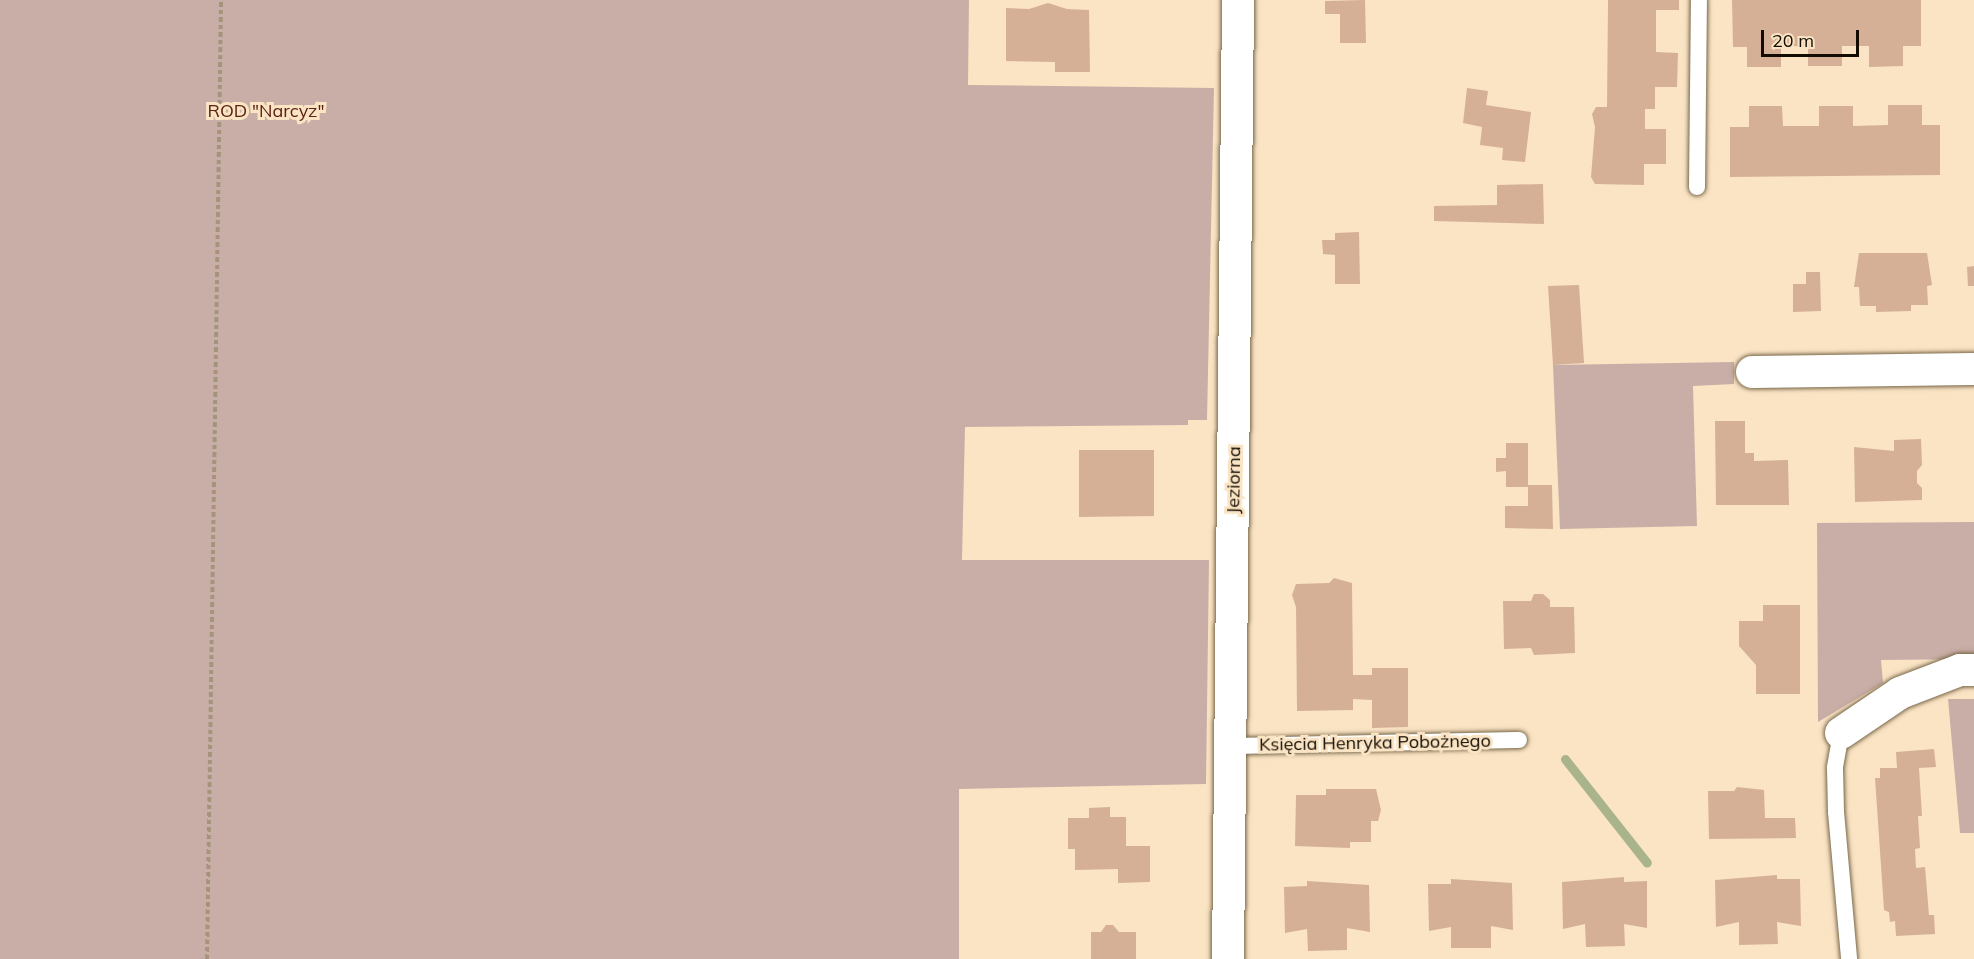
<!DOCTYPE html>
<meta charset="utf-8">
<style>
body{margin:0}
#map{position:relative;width:1974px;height:959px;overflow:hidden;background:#fae4c4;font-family:Mulish,sans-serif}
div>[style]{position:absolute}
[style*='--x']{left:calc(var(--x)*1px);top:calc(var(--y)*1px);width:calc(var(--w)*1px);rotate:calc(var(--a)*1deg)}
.green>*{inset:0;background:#c9aea7}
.stream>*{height:9px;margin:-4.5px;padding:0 4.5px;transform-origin:4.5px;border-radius:4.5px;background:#a9b48d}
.building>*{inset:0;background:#d5b097}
.path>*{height:4px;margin-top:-2px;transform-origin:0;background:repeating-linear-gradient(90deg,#a4947c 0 4.5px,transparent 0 7.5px)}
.roads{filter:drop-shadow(0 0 2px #79674a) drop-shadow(0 0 2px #79674a)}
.lane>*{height:16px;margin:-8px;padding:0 8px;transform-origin:8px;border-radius:8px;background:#fff}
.street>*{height:32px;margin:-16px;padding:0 16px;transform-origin:16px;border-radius:16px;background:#fff}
span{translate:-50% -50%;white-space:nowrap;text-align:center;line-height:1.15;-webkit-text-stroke:6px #fae4c4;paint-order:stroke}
.park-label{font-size:18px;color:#5b2316}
.street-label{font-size:18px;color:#130c03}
.scale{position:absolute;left:1761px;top:30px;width:98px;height:27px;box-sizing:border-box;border:3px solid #130c03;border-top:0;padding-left:8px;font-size:18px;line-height:21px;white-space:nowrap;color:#130c03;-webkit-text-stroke:4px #fae4c4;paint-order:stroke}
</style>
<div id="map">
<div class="green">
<div style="clip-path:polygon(0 0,969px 0,968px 85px,1214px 88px,1207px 420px,1188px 420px,1188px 425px,965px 427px,962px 560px,1209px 560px,1206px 784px,959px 789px,959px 959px,0 959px)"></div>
<div style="clip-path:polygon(1734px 362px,1734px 384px,1693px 386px,1697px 526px,1560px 529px,1553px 365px)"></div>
<div style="clip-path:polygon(1974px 522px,1974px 659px,1881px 660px,1883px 683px,1818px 722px,1817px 523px)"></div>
<div style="clip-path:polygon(1948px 699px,1974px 699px,1974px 833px,1960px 833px)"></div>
</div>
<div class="stream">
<div style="--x:1565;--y:759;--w:132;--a:51.7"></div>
</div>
<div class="building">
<div style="clip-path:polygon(1365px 0,1366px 43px,1340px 43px,1340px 14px,1325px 14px,1325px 1px)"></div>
<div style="clip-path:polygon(1608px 0,1679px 0,1679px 10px,1656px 10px,1656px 52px,1678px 53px,1677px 87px,1655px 87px,1655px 109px,1645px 109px,1645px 129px,1666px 129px,1666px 164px,1644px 164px,1644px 185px,1595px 184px,1591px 177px,1595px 127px,1592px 114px,1596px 107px,1607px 107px)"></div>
<div style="clip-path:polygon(1732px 0,1921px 0,1921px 46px,1903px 46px,1903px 66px,1869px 67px,1869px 46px,1842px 46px,1842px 66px,1808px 66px,1808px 47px,1794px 46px,1781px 47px,1781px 67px,1747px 67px,1747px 47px,1733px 47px)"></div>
<div style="clip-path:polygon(1048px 3px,1067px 9px,1089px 10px,1090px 72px,1055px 72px,1055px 62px,1006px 61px,1006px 8px,1029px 9px)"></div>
<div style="clip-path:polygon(1467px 88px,1488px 91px,1486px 105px,1531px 112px,1525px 162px,1502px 160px,1503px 148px,1480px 145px,1482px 127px,1463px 123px)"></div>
<div style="clip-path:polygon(1888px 105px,1922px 105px,1922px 125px,1940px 125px,1940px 175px,1730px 177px,1730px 127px,1749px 127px,1749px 106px,1782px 106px,1783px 126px,1819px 126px,1819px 106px,1853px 106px,1853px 126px,1888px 125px)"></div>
<div style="clip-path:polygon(1543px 184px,1544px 224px,1434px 221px,1434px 206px,1497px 205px,1497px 185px)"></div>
<div style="clip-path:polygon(1359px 232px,1360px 284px,1335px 284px,1335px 255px,1323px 254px,1322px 240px,1335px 240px,1335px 233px)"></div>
<div style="clip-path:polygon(1859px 253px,1927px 253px,1932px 285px,1927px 286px,1928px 305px,1911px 305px,1911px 311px,1876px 312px,1876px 306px,1860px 306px,1859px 287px,1854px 287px)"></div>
<div style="clip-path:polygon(1974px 266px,1974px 286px,1968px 286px,1967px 267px)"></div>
<div style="clip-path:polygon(1806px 272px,1820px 272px,1821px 311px,1793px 312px,1793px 284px,1806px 284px)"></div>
<div style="clip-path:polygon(1579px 285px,1584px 363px,1553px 365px,1548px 286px)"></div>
<div style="clip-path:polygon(1715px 421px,1745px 421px,1745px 453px,1754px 453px,1754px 461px,1788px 460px,1789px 505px,1716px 505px)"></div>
<div style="clip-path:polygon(1921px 439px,1922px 465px,1917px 471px,1917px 483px,1922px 488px,1922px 500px,1855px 502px,1854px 447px,1894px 451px,1894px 440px)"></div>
<div style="clip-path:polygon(1506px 443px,1528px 443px,1528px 485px,1552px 485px,1553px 529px,1505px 528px,1505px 506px,1528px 506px,1528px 487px,1506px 487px,1506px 471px,1496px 472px,1496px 458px,1506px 458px)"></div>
<div style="clip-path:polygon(1079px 450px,1154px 450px,1154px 516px,1079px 517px)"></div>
<div style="clip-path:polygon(1334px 578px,1352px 583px,1353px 675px,1372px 675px,1372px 668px,1408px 668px,1408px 727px,1372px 728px,1372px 700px,1353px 699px,1353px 710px,1297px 711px,1296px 607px,1292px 595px,1296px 584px,1329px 583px)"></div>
<div style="clip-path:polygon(1534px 594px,1543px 594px,1550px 600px,1550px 607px,1574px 607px,1575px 653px,1534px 655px,1531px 648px,1504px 649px,1503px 601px,1531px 601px)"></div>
<div style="clip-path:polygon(1763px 605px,1800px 605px,1800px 694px,1756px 694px,1756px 665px,1739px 646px,1739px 621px,1763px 621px)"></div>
<div style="clip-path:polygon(1934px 749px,1936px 767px,1919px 768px,1922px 816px,1918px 816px,1920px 848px,1915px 849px,1916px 868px,1925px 867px,1929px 915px,1934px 915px,1935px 934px,1896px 936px,1895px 921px,1890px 922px,1889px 912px,1884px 910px,1875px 778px,1880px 778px,1880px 768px,1897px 768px,1896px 752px)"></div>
<div style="clip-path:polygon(1737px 787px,1764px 790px,1765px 818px,1795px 818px,1796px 838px,1709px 839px,1708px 791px,1734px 791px)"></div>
<div style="clip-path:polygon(1326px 789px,1376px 789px,1381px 810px,1378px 821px,1371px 821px,1371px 842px,1350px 842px,1350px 848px,1295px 846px,1296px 795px,1326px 795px)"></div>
<div style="clip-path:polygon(1110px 807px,1110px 817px,1126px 817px,1126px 846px,1150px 846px,1150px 882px,1118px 883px,1118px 869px,1075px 870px,1075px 849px,1068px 849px,1068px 818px,1089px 818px,1089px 808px)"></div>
<div style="clip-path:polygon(1777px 875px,1777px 879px,1800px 879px,1801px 926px,1777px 922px,1778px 944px,1739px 945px,1739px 922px,1716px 927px,1715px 880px)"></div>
<div style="clip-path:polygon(1624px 877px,1624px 882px,1647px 881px,1647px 928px,1624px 924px,1625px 946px,1586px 947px,1585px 924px,1563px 929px,1562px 882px)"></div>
<div style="clip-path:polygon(1451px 879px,1512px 883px,1513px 930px,1491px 926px,1491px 948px,1451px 948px,1451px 927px,1429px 931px,1428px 884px,1451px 884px)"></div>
<div style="clip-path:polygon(1307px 881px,1369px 885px,1370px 932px,1347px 928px,1347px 950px,1308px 951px,1307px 929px,1285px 933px,1284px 887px,1307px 886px)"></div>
<div style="clip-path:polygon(1106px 925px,1113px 925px,1119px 932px,1136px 932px,1136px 959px,1091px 959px,1091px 932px,1101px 932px)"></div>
</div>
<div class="path">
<div style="--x:207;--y:959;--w:959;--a:-89.16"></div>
</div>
<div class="roads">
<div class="lane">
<div style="--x:1697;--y:187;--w:187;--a:-89.4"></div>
<div style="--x:1841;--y:733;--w:36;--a:100"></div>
<div style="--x:1835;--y:768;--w:44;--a:88.7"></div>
<div style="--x:1836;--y:812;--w:148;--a:84.9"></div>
<div style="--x:1231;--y:746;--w:288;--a:-1.2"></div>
</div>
<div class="street">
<div style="--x:1752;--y:372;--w:222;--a:-0.8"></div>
<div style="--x:1841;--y:733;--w:71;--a:-34.1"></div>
<div style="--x:1900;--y:693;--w:64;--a:-21"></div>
<div style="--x:1960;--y:670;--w:14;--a:0"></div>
<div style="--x:1228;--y:959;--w:959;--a:-89.4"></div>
</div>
</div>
<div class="park-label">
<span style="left:266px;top:111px">ROD "Narcyz"</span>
</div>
<div class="street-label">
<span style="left:1234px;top:480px;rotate:-89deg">Jeziorna</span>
<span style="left:1375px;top:743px;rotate:-1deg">Księcia Henryka Pobożnego</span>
</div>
<div class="scale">20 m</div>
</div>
